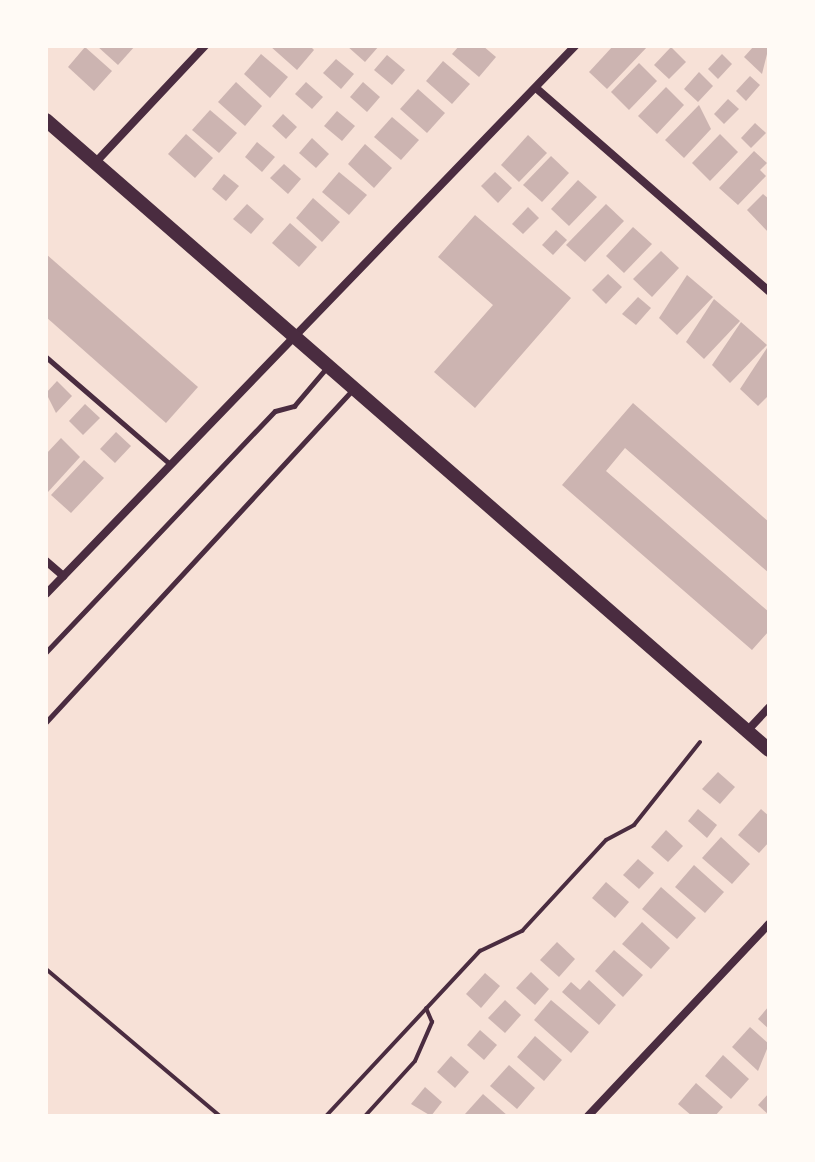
<!DOCTYPE html>
<style>
body{margin:0}
#map{position:relative;width:815px;height:1162px;overflow:hidden;background:#f7e1d7;font-family:Raleway,sans-serif}
div>[style]{position:absolute}
[style*='--x']{left:calc(var(--x)*1px);top:calc(var(--y)*1px);width:calc(var(--w)*1px);rotate:calc(var(--a)*1deg)}
.building>*{inset:0;background:#ccb4b1}
.path>*{height:4px;margin:-2px;padding:0 2px;transform-origin:2px;border-radius:2px;background:#4a2c40}
.service>*{height:5px;margin:-2.5px;padding:0 2.5px;transform-origin:2.5px;border-radius:2.5px;background:#4a2c40}
.minor>*{height:8px;margin:-4px;padding:0 4px;transform-origin:4px;border-radius:4px;background:#4a2c40}
.secondary>*{height:14px;margin:-7px;padding:0 7px;transform-origin:7px;border-radius:7px;background:#4a2c40}
span{translate:-50% -50%;white-space:nowrap;text-align:center;line-height:1.15;-webkit-text-stroke:7px #fffaf5;paint-order:stroke}
.frame{position:absolute;inset:0;border:48px solid #fffaf5;pointer-events:none}
</style>
<div id="map">
<div class="building">
<div style="clip-path:polygon(97px 46px,135px 46px,118px 65px)"></div>
<div style="clip-path:polygon(270px 46px,310px 46px,314px 50px,297px 70px)"></div>
<div style="clip-path:polygon(347px 46px,379px 46px,365px 62px)"></div>
<div style="clip-path:polygon(459px 46px,483px 46px,496px 57px,479px 77px,452px 54px)"></div>
<div style="clip-path:polygon(613px 46px,648px 46px,607px 89px,589px 72px)"></div>
<div style="clip-path:polygon(754px 46px,769px 46px,762px 74px,744px 57px)"></div>
<div style="clip-path:polygon(85px 47px,112px 71px,94px 91px,68px 67px)"></div>
<div style="clip-path:polygon(671px 47px,686px 62px,669px 79px,654px 65px)"></div>
<div style="clip-path:polygon(261px 54px,288px 77px,270px 98px,244px 74px)"></div>
<div style="clip-path:polygon(722px 54px,732px 64px,718px 79px,708px 69px)"></div>
<div style="clip-path:polygon(387px 55px,405px 70px,392px 85px,374px 70px)"></div>
<div style="clip-path:polygon(336px 59px,354px 74px,341px 89px,323px 73px)"></div>
<div style="clip-path:polygon(443px 61px,470px 84px,452px 104px,426px 81px)"></div>
<div style="clip-path:polygon(639px 63px,657px 81px,629px 110px,611px 92px)"></div>
<div style="clip-path:polygon(699px 72px,713px 86px,698px 102px,684px 89px)"></div>
<div style="clip-path:polygon(750px 76px,760px 85px,746px 101px,736px 91px)"></div>
<div style="clip-path:polygon(236px 82px,262px 106px,245px 126px,218px 102px)"></div>
<div style="clip-path:polygon(306px 82px,323px 97px,312px 109px,295px 94px)"></div>
<div style="clip-path:polygon(363px 82px,380px 97px,367px 112px,350px 97px)"></div>
<div style="clip-path:polygon(666px 87px,684px 105px,657px 134px,638px 116px)"></div>
<div style="clip-path:polygon(418px 89px,445px 113px,427px 133px,400px 109px)"></div>
<div style="clip-path:polygon(728px 99px,739px 109px,724px 124px,714px 114px)"></div>
<div style="clip-path:polygon(699px 105px,711px 129px,684px 158px,665px 140px)"></div>
<div style="clip-path:polygon(210px 110px,237px 133px,219px 153px,192px 130px)"></div>
<div style="clip-path:polygon(337px 111px,355px 126px,342px 141px,324px 126px)"></div>
<div style="clip-path:polygon(283px 114px,297px 127px,286px 139px,272px 126px)"></div>
<div style="clip-path:polygon(392px 117px,419px 140px,401px 160px,374px 137px)"></div>
<div style="clip-path:polygon(755px 123px,766px 133px,751px 148px,741px 138px)"></div>
<div style="clip-path:polygon(186px 134px,213px 158px,195px 178px,168px 154px)"></div>
<div style="clip-path:polygon(720px 134px,738px 152px,710px 181px,692px 163px)"></div>
<div style="clip-path:polygon(528px 135px,547px 153px,519px 182px,501px 165px)"></div>
<div style="clip-path:polygon(312px 138px,329px 154px,316px 168px,299px 153px)"></div>
<div style="clip-path:polygon(257px 142px,275px 157px,262px 172px,245px 157px)"></div>
<div style="clip-path:polygon(365px 144px,392px 168px,374px 188px,348px 164px)"></div>
<div style="clip-path:polygon(754px 151px,767px 163px,760px 170px,766px 176px,738px 205px,719px 188px)"></div>
<div style="clip-path:polygon(551px 156px,569px 173px,542px 202px,523px 185px)"></div>
<div style="clip-path:polygon(284px 164px,301px 179px,288px 194px,270px 178px)"></div>
<div style="clip-path:polygon(339px 172px,367px 195px,349px 215px,322px 192px)"></div>
<div style="clip-path:polygon(495px 172px,512px 188px,498px 203px,481px 186px)"></div>
<div style="clip-path:polygon(224px 174px,239px 186px,226px 201px,212px 189px)"></div>
<div style="clip-path:polygon(578px 180px,597px 197px,569px 226px,551px 209px)"></div>
<div style="clip-path:polygon(763px 194px,769px 199px,769px 233px,747px 210px)"></div>
<div style="clip-path:polygon(313px 198px,340px 222px,322px 242px,296px 218px)"></div>
<div style="clip-path:polygon(247px 204px,264px 219px,251px 234px,233px 219px)"></div>
<div style="clip-path:polygon(606px 204px,624px 221px,585px 262px,566px 245px)"></div>
<div style="clip-path:polygon(528px 207px,539px 218px,523px 234px,512px 224px)"></div>
<div style="clip-path:polygon(475px 215px,571px 298px,475px 408px,434px 372px,493px 305px,438px 257px)"></div>
<div style="clip-path:polygon(290px 223px,317px 247px,299px 267px,272px 243px)"></div>
<div style="clip-path:polygon(633px 227px,652px 244px,624px 273px,606px 256px)"></div>
<div style="clip-path:polygon(556px 230px,567px 240px,553px 255px,542px 245px)"></div>
<div style="clip-path:polygon(661px 251px,679px 268px,652px 297px,633px 279px)"></div>
<div style="clip-path:polygon(46px 254px,198px 387px,166px 423px,46px 317px)"></div>
<div style="clip-path:polygon(608px 274px,622px 287px,606px 304px,592px 290px)"></div>
<div style="clip-path:polygon(687px 275px,713px 297px,677px 335px,659px 318px)"></div>
<div style="clip-path:polygon(638px 297px,651px 308px,636px 325px,622px 314px)"></div>
<div style="clip-path:polygon(714px 299px,740px 321px,704px 359px,686px 342px)"></div>
<div style="clip-path:polygon(741px 322px,767px 345px,730px 383px,712px 365px)"></div>
<div style="clip-path:polygon(769px 345px,769px 395px,758px 406px,740px 389px)"></div>
<div style="clip-path:polygon(57px 381px,72px 396px,56px 413px,46px 393px)"></div>
<div style="clip-path:polygon(633px 403px,769px 522px,769px 573px,625px 448px,606px 471px,769px 612px,769px 631px,752px 650px,562px 485px)"></div>
<div style="clip-path:polygon(85px 404px,100px 418px,83px 435px,69px 421px)"></div>
<div style="clip-path:polygon(116px 432px,131px 446px,115px 463px,100px 449px)"></div>
<div style="clip-path:polygon(61px 438px,80px 457px,48px 492px,46px 454px)"></div>
<div style="clip-path:polygon(84px 460px,104px 478px,71px 513px,51px 495px)"></div>
<div style="clip-path:polygon(718px 772px,735px 787px,720px 804px,702px 789px)"></div>
<div style="clip-path:polygon(698px 809px,717px 825px,707px 838px,688px 821px)"></div>
<div style="clip-path:polygon(761px 809px,769px 816px,769px 842px,759px 853px,738px 835px)"></div>
<div style="clip-path:polygon(666px 830px,683px 846px,668px 862px,651px 847px)"></div>
<div style="clip-path:polygon(721px 837px,750px 864px,732px 884px,702px 858px)"></div>
<div style="clip-path:polygon(638px 859px,654px 873px,639px 889px,623px 875px)"></div>
<div style="clip-path:polygon(694px 865px,724px 892px,705px 913px,675px 887px)"></div>
<div style="clip-path:polygon(606px 882px,629px 902px,615px 918px,592px 898px)"></div>
<div style="clip-path:polygon(661px 887px,696px 918px,677px 939px,642px 909px)"></div>
<div style="clip-path:polygon(642px 922px,670px 948px,651px 969px,622px 944px)"></div>
<div style="clip-path:polygon(557px 942px,575px 959px,559px 977px,540px 960px)"></div>
<div style="clip-path:polygon(614px 950px,643px 975px,623px 997px,595px 971px)"></div>
<div style="clip-path:polygon(531px 972px,549px 989px,535px 1005px,516px 988px)"></div>
<div style="clip-path:polygon(485px 973px,500px 986px,481px 1008px,466px 994px)"></div>
<div style="clip-path:polygon(589px 980px,616px 1005px,599px 1025px,562px 992px,571px 982px,580px 990px)"></div>
<div style="clip-path:polygon(505px 1000px,521px 1015px,505px 1033px,488px 1018px)"></div>
<div style="clip-path:polygon(551px 1000px,589px 1032px,571px 1053px,534px 1020px)"></div>
<div style="clip-path:polygon(769px 1006px,769px 1029px,758px 1019px)"></div>
<div style="clip-path:polygon(750px 1027px,769px 1044px,758px 1071px,732px 1047px)"></div>
<div style="clip-path:polygon(480px 1030px,497px 1045px,484px 1060px,467px 1045px)"></div>
<div style="clip-path:polygon(535px 1036px,562px 1060px,544px 1081px,517px 1057px)"></div>
<div style="clip-path:polygon(723px 1055px,749px 1079px,731px 1099px,705px 1076px)"></div>
<div style="clip-path:polygon(451px 1056px,469px 1072px,455px 1088px,437px 1072px)"></div>
<div style="clip-path:polygon(509px 1065px,535px 1088px,517px 1109px,490px 1086px)"></div>
<div style="clip-path:polygon(696px 1083px,723px 1107px,715px 1116px,692px 1116px,678px 1104px)"></div>
<div style="clip-path:polygon(425px 1087px,442px 1102px,431px 1116px,411px 1104px)"></div>
<div style="clip-path:polygon(769px 1093px,769px 1115px,758px 1105px)"></div>
<div style="clip-path:polygon(483px 1094px,508px 1116px,465px 1114px)"></div>
</div>
<div class="path">
<div style="--x:46;--y:969;--w:228;--a:40.2"></div>
<div style="--x:326;--y:1116;--w:226;--a:-47"></div>
<div style="--x:480;--y:951;--w:47;--a:-25.5"></div>
<div style="--x:522;--y:931;--w:124;--a:-47.3"></div>
<div style="--x:606;--y:840;--w:32;--a:-28"></div>
<div style="--x:634;--y:825;--w:106;--a:-51.5"></div>
<div style="--x:365;--y:1116;--w:74;--a:-47.7"></div>
<div style="--x:415;--y:1061;--w:43;--a:-66.4"></div>
<div style="--x:432;--y:1022;--w:15;--a:-113"></div>
</div>
<div class="service">
<div style="--x:46;--y:357;--w:162;--a:40.8"></div>
<div style="--x:46;--y:652;--w:332;--a:-46.5"></div>
<div style="--x:275;--y:411;--w:20;--a:-15"></div>
<div style="--x:294;--y:406;--w:52;--a:-49.6"></div>
<div style="--x:46;--y:722;--w:450;--a:-47.3"></div>
</div>
<div class="minor">
<div style="--x:536;--y:88;--w:309;--a:41.1"></div>
<div style="--x:95;--y:163;--w:161;--a:-46.8"></div>
<div style="--x:46;--y:561;--w:23;--a:41"></div>
<div style="--x:46;--y:594;--w:762;--a:-46.01"></div>
<div style="--x:747;--y:731;--w:33;--a:-47"></div>
<div style="--x:588;--y:1116;--w:264;--a:-46.7"></div>
</div>
<div class="secondary">
<div style="--x:46;--y:120;--w:959;--a:41.07"></div>
</div>
<div class="frame"></div>
</div>
